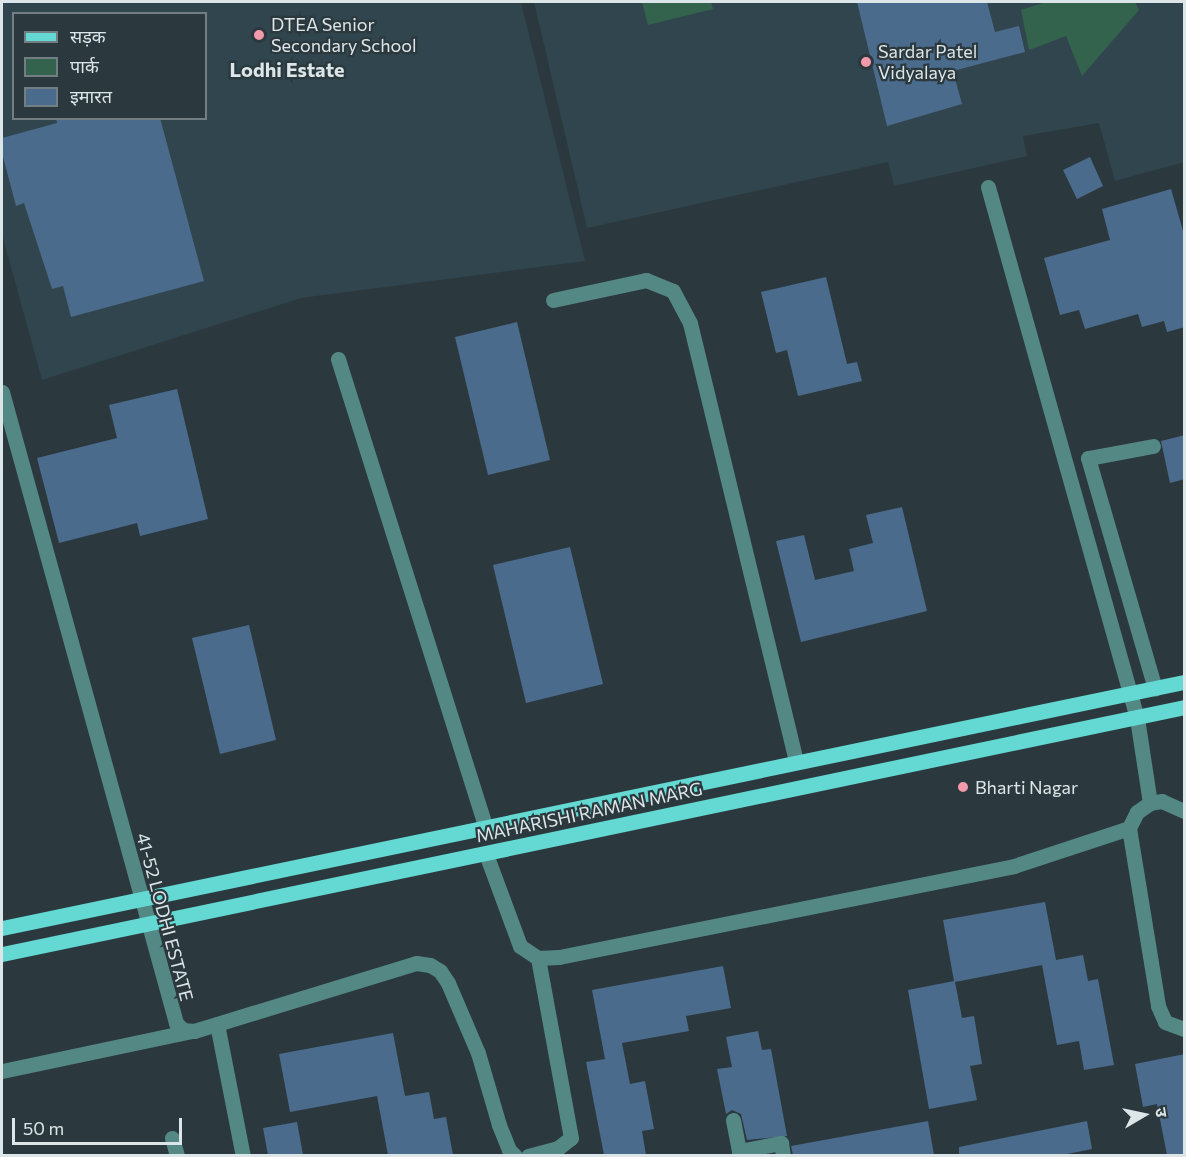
<!DOCTYPE html>
<meta charset="utf-8">
<style>
body{margin:0}
#map{position:relative;width:1186px;height:1157px;overflow:hidden;background:#2b393e;font-family:Commissioner,"Noto Sans Devanagari",sans-serif}
div>[style]{position:absolute}
[style*='--x']{left:calc(var(--x)*1px);top:calc(var(--y)*1px);width:calc(var(--w)*1px);rotate:calc(var(--a)*1deg)}
.built>*{inset:0;background:#30454d}
.green>*{inset:0;background:#34634d}
.building>*{inset:0;background:#4b6b8c}
.minor>*{height:15px;margin:-7.5px;padding:0 7.5px;transform-origin:7.5px;border-radius:7.5px;background:#548885}
.major>*{height:15px;margin:-7.5px;padding:0 7.5px;transform-origin:7.5px;border-radius:7.5px;background:#64d9d3}
.dots>*{width:16px;height:16px;translate:-50% -50%;box-sizing:border-box;border:3px solid #2b393e;border-radius:50%}
span{translate:-50% -50%;white-space:nowrap;text-align:center;line-height:1.15;-webkit-text-stroke:4.5px #2b393e;paint-order:stroke}
.poi-label{font-size:18px;color:#dce5e8}
.left{translate:0 -50%;text-align:left}
.street-label{font-size:18px;color:#dce5e8}
.neighbourhood-label{font-size:20px;color:#dce5e8;font-weight:700}
.frame{position:absolute;inset:0;border:3px solid #dce5e8;pointer-events:none}
.legend{position:absolute;left:12px;top:12px;width:195px;height:108px;box-sizing:border-box;background:#2b393e;border:2px solid #727e82;margin:0;padding:8px 10px;list-style:none;font-size:18px;color:#dce5e8}
.legend li{display:flex;align-items:center;gap:12px;height:30px}
.legend b{width:30px;border:2px solid #727e82}
.north{position:absolute;left:1114px;top:1085px;width:60px;height:60px;-webkit-text-stroke:4px #2b393e;paint-order:stroke;rotate:81deg;font-size:16px;font-weight:700;line-height:24px;text-align:center;color:#dce5e8}
.north::after{content:'';display:block;margin:auto;width:21px;height:27px;background:#dce5e8;clip-path:polygon(50% 0,100% 100%,50% 72%,0 100%)}
.scale{position:absolute;left:12px;top:1118px;width:170px;height:27px;box-sizing:border-box;border:3px solid #dce5e8;border-top:0;padding-left:8px;font-size:18px;line-height:21px;white-space:nowrap;color:#dce5e8;-webkit-text-stroke:4px #2b393e;paint-order:stroke}
</style>
<div id="map">
<div class="built">
<div style="clip-path:polygon(evenodd,2px 2px,521px 2px,585px 261px,301px 298px,42px 380px,2px 234px,2px 2px,14px 14px,206px 14px,206px 118px,14px 118px,14px 14px)"></div>
<div style="clip-path:polygon(534px 2px,1184px 2px,1184px 162px,1115px 181px,1099px 123px,1023px 136px,1027px 156px,894px 186px,888px 162px,587px 228px)"></div>
</div>
<div class="green">
<div style="clip-path:polygon(642px 2px,711px 2px,713px 9px,648px 25px)"></div>
<div style="clip-path:polygon(1046px 2px,1135px 2px,1139px 10px,1082px 76px,1066px 36px,1029px 50px,1021px 10px)"></div>
</div>
<div class="building">
<div style="clip-path:polygon(857px 2px,987px 2px,995px 32px,1019px 26px,1025px 52px,953px 71px,962px 104px,887px 126px)"></div>
<div style="clip-path:polygon(56px 118px,160px 118px,204px 281px,71px 317px,63px 286px,52px 289px,24px 203px,16px 206px,2px 153px,2px 138px,57px 123px)"></div>
<div style="clip-path:polygon(1090px 157px,1103px 186px,1077px 199px,1063px 170px)"></div>
<div style="clip-path:polygon(1171px 189px,1185px 238px,1185px 327px,1167px 332px,1164px 321px,1142px 327px,1138px 314px,1085px 329px,1079px 310px,1060px 315px,1044px 258px,1110px 240px,1102px 209px)"></div>
<div style="clip-path:polygon(826px 277px,847px 364px,857px 362px,862px 381px,798px 396px,787px 350px,776px 353px,761px 292px)"></div>
<div style="clip-path:polygon(517px 322px,550px 460px,488px 475px,455px 337px)"></div>
<div style="clip-path:polygon(177px 389px,208px 519px,140px 536px,137px 523px,59px 543px,37px 458px,117px 438px,109px 405px)"></div>
<div style="clip-path:polygon(1185px 435px,1185px 479px,1170px 483px,1161px 441px)"></div>
<div style="clip-path:polygon(902px 507px,927px 611px,801px 642px,776px 541px,804px 535px,815px 580px,854px 571px,849px 549px,873px 543px,866px 515px)"></div>
<div style="clip-path:polygon(570px 547px,603px 684px,526px 703px,493px 565px)"></div>
<div style="clip-path:polygon(249px 625px,276px 740px,220px 754px,192px 638px)"></div>
<div style="clip-path:polygon(1045px 902px,1056px 960px,1083px 955px,1088px 981px,1098px 979px,1114px 1065px,1084px 1070px,1079px 1041px,1057px 1045px,1042px 965px,955px 982px,962px 1018px,974px 1016px,982px 1064px,970px 1066px,977px 1100px,929px 1109px,908px 990px,954px 981px,943px 920px)"></div>
<div style="clip-path:polygon(723px 966px,731px 1008px,686px 1016px,689px 1031px,622px 1043px,630px 1084px,645px 1081px,654px 1129px,642px 1131px,646px 1155px,604px 1155px,586px 1062px,605px 1059px,592px 990px)"></div>
<div style="clip-path:polygon(758px 1031px,762px 1050px,771px 1049px,787px 1136px,747px 1140px,741px 1114px,732px 1110px,726px 1114px,717px 1069px,732px 1067px,726px 1037px)"></div>
<div style="clip-path:polygon(393px 1033px,405px 1096px,429px 1092px,434px 1119px,446px 1117px,453px 1155px,388px 1155px,377px 1096px,290px 1112px,279px 1054px)"></div>
<div style="clip-path:polygon(1185px 1054px,1185px 1155px,1167px 1155px,1157px 1104px,1143px 1107px,1135px 1064px)"></div>
<div style="clip-path:polygon(928px 1121px,934px 1155px,793px 1155px,791px 1146px)"></div>
<div style="clip-path:polygon(1087px 1121px,1092px 1149px,1062px 1155px,959px 1155px,959px 1147px)"></div>
<div style="clip-path:polygon(297px 1122px,303px 1155px,268px 1155px,263px 1128px)"></div>
</div>
<div class="minor">
<div style="--x:988;--y:187;--w:552;--a:74.33"></div>
<div style="--x:1137;--y:718;--w:86;--a:81.3"></div>
<div style="--x:553;--y:300;--w:95;--a:-12.1"></div>
<div style="--x:646;--y:280;--w:29;--a:22"></div>
<div style="--x:673;--y:291;--w:36;--a:62"></div>
<div style="--x:690;--y:323;--w:451;--a:76.4"></div>
<div style="--x:338;--y:359;--w:491;--a:72.5"></div>
<div style="--x:2;--y:392;--w:655;--a:74.58"></div>
<div style="--x:176;--y:1023;--w:10;--a:45"></div>
<div style="--x:183;--y:1030;--w:11;--a:5"></div>
<div style="--x:194;--y:1031;--w:232;--a:-17"></div>
<div style="--x:416;--y:963;--w:14;--a:8"></div>
<div style="--x:430;--y:965;--w:12;--a:31"></div>
<div style="--x:440;--y:971;--w:14;--a:56"></div>
<div style="--x:448;--y:983;--w:76;--a:66.8"></div>
<div style="--x:478;--y:1053;--w:75;--a:73.7"></div>
<div style="--x:499;--y:1125;--w:27;--a:68"></div>
<div style="--x:509;--y:1150;--w:8;--a:45"></div>
<div style="--x:1153;--y:446;--w:66;--a:169.5"></div>
<div style="--x:1088;--y:458;--w:240;--a:73.8"></div>
<div style="--x:1184;--y:811;--w:24;--a:-156"></div>
<div style="--x:1162;--y:801;--w:12;--a:171"></div>
<div style="--x:1150;--y:803;--w:16;--a:145"></div>
<div style="--x:1137;--y:812;--w:18;--a:117"></div>
<div style="--x:1129;--y:828;--w:180;--a:80.7"></div>
<div style="--x:1158;--y:1006;--w:17;--a:66"></div>
<div style="--x:1165;--y:1022;--w:20;--a:20"></div>
<div style="--x:486;--y:854;--w:98;--a:69.7"></div>
<div style="--x:520;--y:946;--w:22;--a:34"></div>
<div style="--x:538;--y:958;--w:21;--a:-3"></div>
<div style="--x:559;--y:957;--w:464;--a:-11.3"></div>
<div style="--x:1014;--y:866;--w:121;--a:-18.3"></div>
<div style="--x:217;--y:1024;--w:135;--a:78.9"></div>
<div style="--x:2;--y:1071;--w:193;--a:-11.9"></div>
<div style="--x:733;--y:1120;--w:32;--a:79"></div>
<div style="--x:739;--y:1151;--w:43;--a:-10.8"></div>
<div style="--x:781;--y:1143;--w:13;--a:81"></div>
<div style="--x:172;--y:1138;--w:19;--a:74"></div>
<div style="--x:528;--y:1156;--w:31;--a:-15"></div>
<div style="--x:558;--y:1148;--w:16;--a:-38"></div>
<div style="--x:571;--y:1138;--w:183;--a:-100.4"></div>
</div>
<div class="major">
<div style="--x:2;--y:928;--w:1207;--a:-11.76"></div>
<div style="--x:2;--y:954;--w:1208;--a:-11.8"></div>
</div>
<div class="dots">
<div style="left:259px;top:35px;background:#f29aac"></div>
<div style="left:866px;top:62px;background:#f29aac"></div>
<div style="left:963px;top:787px;background:#f29aac"></div>
</div>
<div class="poi-label">
<span class="left" style="left:271px;top:35px">DTEA Senior<br>Secondary School</span>
<span class="left" style="left:878px;top:62px">Sardar Patel<br>Vidyalaya</span>
<span class="left" style="left:975px;top:787px">Bharti Nagar</span>
</div>
<div class="street-label">
<span style="left:589px;top:812px;rotate:-12deg">MAHARISHI RAMAN MARG</span>
<span style="left:165px;top:917px;rotate:75deg">41-52 LODHI ESTATE</span>
</div>
<div class="neighbourhood-label">
<span style="left:287px;top:69px">Lodhi Estate</span>
</div>
<div class="frame"></div>
<ul class="legend">
<li><b style="height:8px;background:#64d9d3"></b>सड़क</li>
<li><b style="height:16px;background:#34634d"></b>पार्क</li>
<li><b style="height:16px;background:#4b6b8c"></b>इमारत</li>
</ul>
<div class="north">उ</div>
<div class="scale">50 m</div>
</div>
